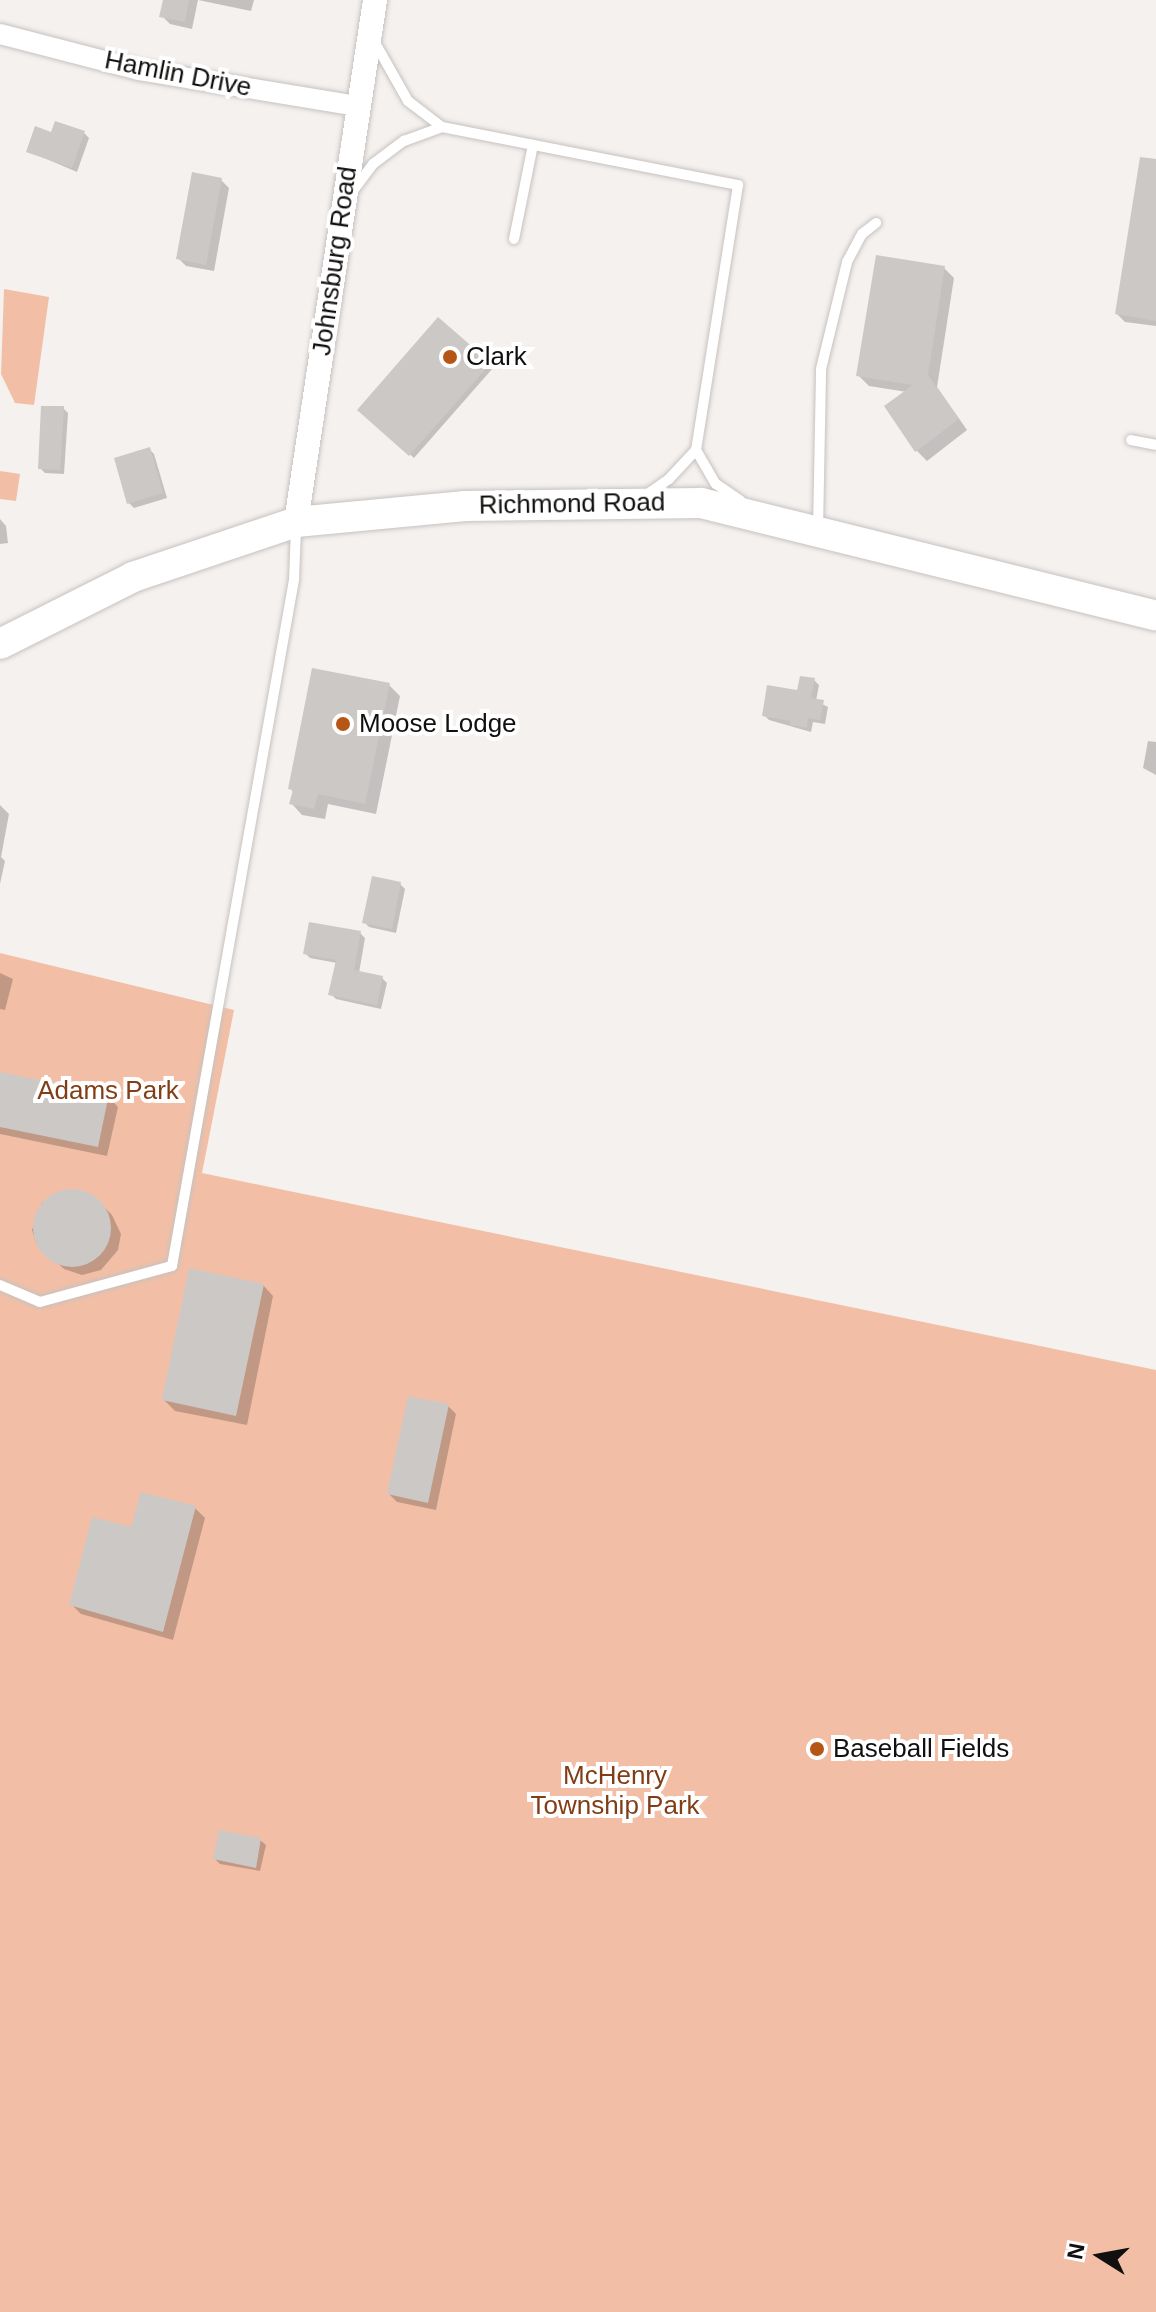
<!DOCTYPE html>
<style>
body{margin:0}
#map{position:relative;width:1156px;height:2312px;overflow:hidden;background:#f5f1ef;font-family:Arial,sans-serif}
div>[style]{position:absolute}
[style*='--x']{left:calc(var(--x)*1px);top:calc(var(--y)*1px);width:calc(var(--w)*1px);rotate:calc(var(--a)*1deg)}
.green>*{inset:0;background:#f2bfa6}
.shadow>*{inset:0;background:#0003}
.building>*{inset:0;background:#ccc8c6}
.round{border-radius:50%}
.roads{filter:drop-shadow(0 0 2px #c6c2c0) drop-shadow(0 0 2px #c6c2c0)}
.service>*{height:10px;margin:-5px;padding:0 5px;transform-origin:5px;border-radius:5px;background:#fff}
.minor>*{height:20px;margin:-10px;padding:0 10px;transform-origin:10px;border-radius:10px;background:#fff}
.tertiary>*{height:24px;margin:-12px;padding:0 12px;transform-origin:12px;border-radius:12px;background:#fff}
.primary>*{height:30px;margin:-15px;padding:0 15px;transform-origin:15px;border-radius:15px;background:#fff}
.dots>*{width:22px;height:22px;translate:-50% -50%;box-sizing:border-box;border:4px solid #fff;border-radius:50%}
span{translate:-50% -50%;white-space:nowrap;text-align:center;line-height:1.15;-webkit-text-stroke:8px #fff;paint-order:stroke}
.street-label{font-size:26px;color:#11100f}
.poi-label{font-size:26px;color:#11100f}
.left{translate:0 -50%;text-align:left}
.park-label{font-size:26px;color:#813e16}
.north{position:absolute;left:1060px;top:2216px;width:80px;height:80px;-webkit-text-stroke:6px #fff;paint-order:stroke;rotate:281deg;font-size:22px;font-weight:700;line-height:32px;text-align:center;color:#11100f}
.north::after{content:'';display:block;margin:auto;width:28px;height:36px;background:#11100f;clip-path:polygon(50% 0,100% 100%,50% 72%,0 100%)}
</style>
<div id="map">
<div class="green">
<div style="clip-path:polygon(4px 289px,49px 297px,34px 405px,15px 403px,1px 374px)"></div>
<div style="clip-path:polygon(0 471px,20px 474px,16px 501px,0 499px)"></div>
<div style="clip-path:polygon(0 953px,234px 1010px,202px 1173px,1156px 1370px,1156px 2312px,0 2312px)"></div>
</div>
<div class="shadow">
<div style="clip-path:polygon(165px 0,254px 0,251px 11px,198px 0,192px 29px,170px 24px,162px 16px)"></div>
<div style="clip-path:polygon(84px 133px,89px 138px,77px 172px,28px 151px,52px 134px)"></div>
<div style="clip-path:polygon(1156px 161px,1156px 326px,1125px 322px,1117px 314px)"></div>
<div style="clip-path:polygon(221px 180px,229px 188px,214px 271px,186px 266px,178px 258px)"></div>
<div style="clip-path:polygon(944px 268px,954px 278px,937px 387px,967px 430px,927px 461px,917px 451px,907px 392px,869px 386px,859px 376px)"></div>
<div style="clip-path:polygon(438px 320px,493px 368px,414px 458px,360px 409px)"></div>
<div style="clip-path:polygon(63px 408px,68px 413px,64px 474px,45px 473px,40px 468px)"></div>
<div style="clip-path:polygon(149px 449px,154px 454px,167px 498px,134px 508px,129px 503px)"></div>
<div style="clip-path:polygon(0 519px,6px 526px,8px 543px,0 544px)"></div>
<div style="clip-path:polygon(814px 680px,819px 685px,816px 701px,828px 707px,825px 724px,813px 722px,811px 732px,769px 720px,764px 715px)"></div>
<div style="clip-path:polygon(389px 685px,400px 696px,376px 814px,328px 804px,325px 819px,302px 815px,292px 804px,294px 793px,290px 788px)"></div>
<div style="clip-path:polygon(1148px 741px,1156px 742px,1156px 775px,1143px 768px)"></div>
<div style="clip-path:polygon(0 805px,9px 814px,1px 857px,5px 861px,0 884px)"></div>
<div style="clip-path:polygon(400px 884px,405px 889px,396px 933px,369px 927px,364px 922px)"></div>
<div style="clip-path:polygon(360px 933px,365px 938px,359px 973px,382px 978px,387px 983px,381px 1009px,336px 999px,331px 994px,337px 963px,310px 958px,305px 953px)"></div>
<div style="clip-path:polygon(0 973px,13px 979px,5px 1010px,0 1009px)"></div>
<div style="clip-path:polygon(0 1074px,108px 1096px,118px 1107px,107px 1156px,0 1134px)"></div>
<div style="clip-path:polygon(76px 1190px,103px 1206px,112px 1215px,121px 1234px,118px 1250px,101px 1270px,82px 1275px,64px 1269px,36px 1243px,32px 1230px,42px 1203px,56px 1193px)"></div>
<div style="clip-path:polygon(263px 1285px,273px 1296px,247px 1425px,175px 1411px,164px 1400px)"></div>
<div style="clip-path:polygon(448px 1406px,456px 1414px,436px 1510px,397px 1502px,389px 1494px)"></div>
<div style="clip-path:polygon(195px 1508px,205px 1518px,173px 1640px,81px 1614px,71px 1604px,133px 1530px)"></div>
<div style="clip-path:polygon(260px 1840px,266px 1845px,260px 1871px,220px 1864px,215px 1859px)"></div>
</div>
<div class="building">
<div style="clip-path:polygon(163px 0,189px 0,185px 22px,159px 17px)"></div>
<div style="clip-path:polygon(55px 121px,85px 131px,72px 168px,26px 152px,35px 126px,51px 132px)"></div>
<div style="clip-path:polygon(1140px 157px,1156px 159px,1156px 321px,1115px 314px)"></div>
<div style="clip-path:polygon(192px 172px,222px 178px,206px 265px,176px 259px)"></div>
<div style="clip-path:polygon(876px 255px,945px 266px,928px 375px,959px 419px,915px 452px,884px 406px,913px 385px,856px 376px)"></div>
<div style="clip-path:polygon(438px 317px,491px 363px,409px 456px,357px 410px)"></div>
<div style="clip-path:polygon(41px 406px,64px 406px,60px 470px,38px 469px)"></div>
<div style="clip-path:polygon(150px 447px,163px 493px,127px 504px,114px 458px)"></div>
<div style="clip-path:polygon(312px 668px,390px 683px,365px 804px,318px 794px,314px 809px,289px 804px,293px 790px,288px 789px)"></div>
<div style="clip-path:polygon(800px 676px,815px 678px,811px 698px,824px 700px,820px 720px,808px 718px,807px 728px,790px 725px,791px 721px,762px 716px,767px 685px,797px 690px)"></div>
<div style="clip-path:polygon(372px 876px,401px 882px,392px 929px,362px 923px)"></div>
<div style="clip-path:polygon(309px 922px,361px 931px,354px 970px,383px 976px,377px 1005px,328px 995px,336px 960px,303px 954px)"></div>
<div style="clip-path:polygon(0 1072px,109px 1094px,98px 1147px,0 1127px)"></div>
<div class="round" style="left:33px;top:1189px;width:78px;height:78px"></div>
<div style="clip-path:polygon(189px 1268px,264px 1284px,236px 1416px,162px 1400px)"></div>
<div style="clip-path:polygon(408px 1396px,449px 1404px,428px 1503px,387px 1494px)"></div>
<div style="clip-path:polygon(141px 1492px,196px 1506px,163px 1632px,69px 1605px,92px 1517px,131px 1527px)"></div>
<div style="clip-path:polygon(219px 1830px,261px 1838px,256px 1868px,213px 1859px)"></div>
</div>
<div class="roads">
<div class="service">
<div style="--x:374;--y:41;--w:69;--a:60.5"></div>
<div style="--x:408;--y:101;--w:43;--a:37.4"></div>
<div style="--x:442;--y:127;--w:302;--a:11.1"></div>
<div style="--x:738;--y:185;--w:268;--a:99"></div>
<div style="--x:696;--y:450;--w:40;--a:133"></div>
<div style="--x:669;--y:479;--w:29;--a:145"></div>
<div style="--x:352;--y:192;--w:35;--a:-53"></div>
<div style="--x:373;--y:164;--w:39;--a:-37"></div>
<div style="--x:404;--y:141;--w:40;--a:-20.2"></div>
<div style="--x:514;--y:239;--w:96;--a:-78.6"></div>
<div style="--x:1131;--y:440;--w:25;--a:11"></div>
<div style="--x:696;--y:450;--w:39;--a:60"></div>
<div style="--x:716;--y:484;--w:30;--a:34"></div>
<div style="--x:818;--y:530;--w:161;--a:-88.9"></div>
<div style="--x:821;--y:369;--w:110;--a:-76.3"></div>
<div style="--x:847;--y:262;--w:32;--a:-62"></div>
<div style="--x:862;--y:234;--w:18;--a:-38"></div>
<div style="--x:0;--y:1285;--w:43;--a:23"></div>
<div style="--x:40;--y:1302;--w:137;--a:-15.3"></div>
<div style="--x:172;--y:1266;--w:697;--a:-79.92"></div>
<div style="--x:294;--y:580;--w:52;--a:-87.8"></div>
</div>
<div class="minor">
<div style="--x:0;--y:34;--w:144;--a:14.5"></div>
<div style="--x:139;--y:70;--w:221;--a:9.4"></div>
</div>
<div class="tertiary">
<div style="--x:296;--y:522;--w:528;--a:-81.39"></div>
</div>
<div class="primary">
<div style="--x:0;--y:644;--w:149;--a:-26.7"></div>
<div style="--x:133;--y:577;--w:172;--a:-18.6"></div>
<div style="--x:296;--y:522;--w:170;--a:-5.4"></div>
<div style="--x:465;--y:506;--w:236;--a:-0.7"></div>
<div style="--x:701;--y:503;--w:469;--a:13.9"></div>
</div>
</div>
<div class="dots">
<div style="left:450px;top:357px;background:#b65514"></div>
<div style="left:343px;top:724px;background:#b65514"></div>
<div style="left:817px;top:1749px;background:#b65514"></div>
</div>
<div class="street-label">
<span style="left:178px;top:74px;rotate:11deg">Hamlin Drive</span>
<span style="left:335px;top:261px;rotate:-82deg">Johnsburg Road</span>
<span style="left:572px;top:504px;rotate:-1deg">Richmond Road</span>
</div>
<div class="poi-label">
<span class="left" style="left:466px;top:357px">Clark</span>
<span class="left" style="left:359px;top:724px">Moose Lodge</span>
<span class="left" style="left:833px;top:1749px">Baseball Fields</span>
</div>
<div class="park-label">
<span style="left:108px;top:1091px">Adams Park</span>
<span style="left:615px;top:1791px">McHenry<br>Township Park</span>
</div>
<div class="north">N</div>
</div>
